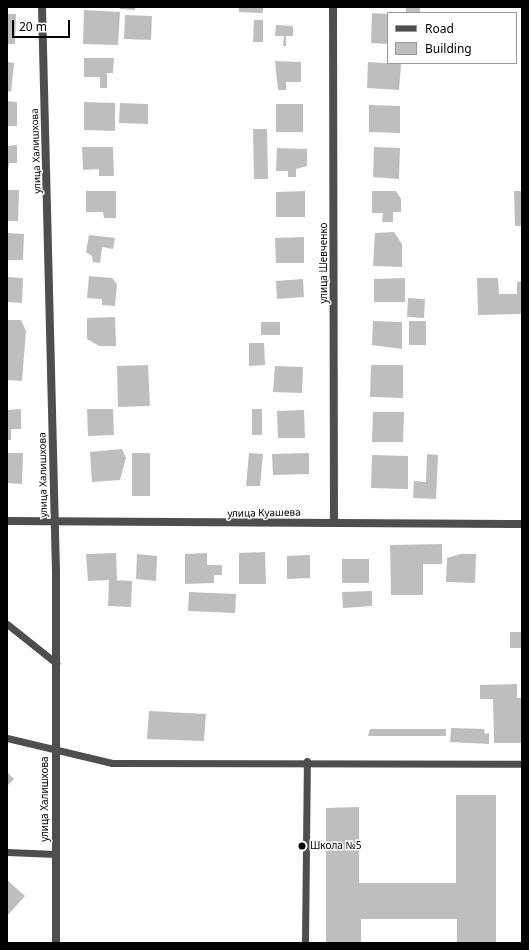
<!DOCTYPE html>
<meta charset="utf-8">
<style>
body{margin:0}
#map{position:relative;width:529px;height:950px;overflow:hidden;background:#fff;font-family:"Noto Sans",sans-serif}
div>[style]{position:absolute}
[style*='--x']{left:calc(var(--x)*1px);top:calc(var(--y)*1px);width:calc(var(--w)*1px);rotate:calc(var(--a)*1deg)}
.building>*{inset:0;background:#bebebe}
.lane>*{height:7px;margin:-3.5px;padding:0 3.5px;transform-origin:3.5px;border-radius:3.5px;background:#4e4e4e}
.street>*{height:8px;margin:-4px;padding:0 4px;transform-origin:4px;border-radius:4px;background:#4e4e4e}
.dots>*{width:11px;height:11px;translate:-50% -50%;box-sizing:border-box;border:2px solid #fff;border-radius:50%}
span{translate:-50% -50%;white-space:nowrap;text-align:center;line-height:1.15;-webkit-text-stroke:3px #fff;paint-order:stroke}
.street-label{font-size:10px;color:#000}
.poi-label{font-size:10px;color:#000}
.left{translate:0 -50%;text-align:left}
.frame{position:absolute;inset:0;border:8px solid #000;pointer-events:none}
.legend{position:absolute;left:387px;top:12px;width:130px;height:52px;box-sizing:border-box;background:#fff;border:1px solid #999;margin:0;padding:5px 7px;list-style:none;font-size:12px;color:#000}
.legend li{display:flex;align-items:center;gap:8px;height:20px}
.legend b{width:20px;border:1px solid #999}
.scale{position:absolute;left:12px;top:20px;width:58px;height:18px;box-sizing:border-box;border:2px solid #000;border-top:0;padding-left:5px;font-size:12px;line-height:14px;white-space:nowrap;color:#000;-webkit-text-stroke:3px #fff;paint-order:stroke}
</style>
<div id="map">
<div class="building">
<div style="clip-path:polygon(120px 7px,135px 7px,135px 10px,120px 9px)"></div>
<div style="clip-path:polygon(239px 7px,263px 7px,263px 13px,239px 12px)"></div>
<div style="clip-path:polygon(406px 7px,420px 7px,420px 12px,406px 12px)"></div>
<div style="clip-path:polygon(84px 10px,120px 12px,118px 45px,83px 44px)"></div>
<div style="clip-path:polygon(372px 13px,388px 14px,388px 44px,371px 43px)"></div>
<div style="clip-path:polygon(7px 14px,16px 14px,15px 44px,7px 44px)"></div>
<div style="clip-path:polygon(125px 15px,152px 16px,151px 40px,124px 39px)"></div>
<div style="clip-path:polygon(254px 20px,263px 20px,263px 42px,253px 42px)"></div>
<div style="clip-path:polygon(276px 25px,293px 26px,293px 36px,286px 36px,286px 46px,283px 46px,284px 36px,275px 36px)"></div>
<div style="clip-path:polygon(84px 58px,114px 58px,113px 73px,107px 73px,107px 88px,100px 88px,100px 77px,84px 77px)"></div>
<div style="clip-path:polygon(275px 61px,301px 62px,301px 82px,286px 82px,286px 90px,278px 90px)"></div>
<div style="clip-path:polygon(7px 62px,14px 63px,11px 92px,7px 91px)"></div>
<div style="clip-path:polygon(368px 62px,401px 64px,399px 90px,367px 88px)"></div>
<div style="clip-path:polygon(7px 101px,17px 102px,17px 126px,7px 126px)"></div>
<div style="clip-path:polygon(84px 102px,115px 103px,115px 131px,84px 130px)"></div>
<div style="clip-path:polygon(120px 103px,148px 104px,148px 124px,119px 123px)"></div>
<div style="clip-path:polygon(276px 104px,303px 104px,303px 132px,276px 132px)"></div>
<div style="clip-path:polygon(369px 105px,400px 106px,400px 133px,369px 132px)"></div>
<div style="clip-path:polygon(253px 129px,267px 129px,268px 179px,254px 179px)"></div>
<div style="clip-path:polygon(17px 145px,17px 163px,9px 163px,7px 176px,7px 146px)"></div>
<div style="clip-path:polygon(82px 147px,113px 147px,114px 176px,99px 176px,99px 169px,83px 170px)"></div>
<div style="clip-path:polygon(374px 147px,400px 148px,399px 179px,373px 177px)"></div>
<div style="clip-path:polygon(277px 148px,307px 149px,307px 166px,296px 169px,296px 177px,288px 177px,288px 171px,276px 171px)"></div>
<div style="clip-path:polygon(7px 190px,19px 190px,18px 221px,7px 221px)"></div>
<div style="clip-path:polygon(86px 191px,116px 191px,116px 218px,104px 218px,103px 212px,86px 212px)"></div>
<div style="clip-path:polygon(305px 191px,305px 217px,276px 217px,276px 192px)"></div>
<div style="clip-path:polygon(372px 191px,396px 191px,401px 199px,401px 212px,393px 212px,393px 222px,382px 222px,383px 213px,372px 213px)"></div>
<div style="clip-path:polygon(514px 191px,522px 191px,522px 226px,515px 226px)"></div>
<div style="clip-path:polygon(394px 232px,402px 244px,402px 267px,373px 266px,375px 233px)"></div>
<div style="clip-path:polygon(7px 233px,24px 234px,23px 260px,7px 260px)"></div>
<div style="clip-path:polygon(89px 235px,115px 238px,113px 249px,102px 247px,100px 263px,93px 262px,92px 256px,86px 252px)"></div>
<div style="clip-path:polygon(304px 237px,304px 263px,276px 263px,275px 238px)"></div>
<div style="clip-path:polygon(89px 276px,112px 278px,117px 284px,115px 306px,102px 305px,102px 299px,87px 298px)"></div>
<div style="clip-path:polygon(7px 277px,23px 278px,22px 303px,7px 302px)"></div>
<div style="clip-path:polygon(405px 278px,405px 302px,374px 302px,374px 279px)"></div>
<div style="clip-path:polygon(477px 278px,498px 278px,499px 294px,517px 294px,517px 282px,522px 281px,522px 314px,478px 315px)"></div>
<div style="clip-path:polygon(303px 279px,304px 297px,277px 299px,276px 281px)"></div>
<div style="clip-path:polygon(408px 298px,425px 299px,424px 318px,407px 317px)"></div>
<div style="clip-path:polygon(115px 317px,116px 346px,99px 346px,87px 339px,87px 318px)"></div>
<div style="clip-path:polygon(7px 320px,21px 320px,26px 331px,22px 381px,7px 380px)"></div>
<div style="clip-path:polygon(373px 321px,402px 322px,402px 349px,372px 345px)"></div>
<div style="clip-path:polygon(409px 321px,426px 321px,426px 345px,409px 345px)"></div>
<div style="clip-path:polygon(261px 322px,280px 322px,280px 335px,261px 335px)"></div>
<div style="clip-path:polygon(249px 343px,264px 343px,265px 365px,249px 366px)"></div>
<div style="clip-path:polygon(148px 365px,150px 406px,118px 407px,117px 366px)"></div>
<div style="clip-path:polygon(371px 365px,403px 365px,403px 398px,370px 397px)"></div>
<div style="clip-path:polygon(275px 366px,303px 367px,302px 393px,273px 392px)"></div>
<div style="clip-path:polygon(21px 409px,21px 429px,11px 429px,11px 440px,7px 440px,7px 410px)"></div>
<div style="clip-path:polygon(87px 409px,113px 409px,114px 435px,88px 436px)"></div>
<div style="clip-path:polygon(252px 409px,262px 409px,262px 435px,252px 435px)"></div>
<div style="clip-path:polygon(304px 410px,305px 438px,278px 438px,277px 411px)"></div>
<div style="clip-path:polygon(373px 412px,404px 412px,403px 442px,372px 442px)"></div>
<div style="clip-path:polygon(122px 449px,126px 458px,120px 480px,92px 482px,90px 452px)"></div>
<div style="clip-path:polygon(7px 453px,23px 453px,22px 484px,7px 483px)"></div>
<div style="clip-path:polygon(132px 453px,150px 453px,150px 496px,132px 496px)"></div>
<div style="clip-path:polygon(249px 453px,263px 454px,260px 486px,246px 486px)"></div>
<div style="clip-path:polygon(309px 453px,309px 474px,273px 475px,272px 454px)"></div>
<div style="clip-path:polygon(427px 454px,438px 455px,436px 499px,413px 498px,414px 481px,426px 482px)"></div>
<div style="clip-path:polygon(372px 455px,408px 456px,408px 489px,371px 488px)"></div>
<div style="clip-path:polygon(442px 544px,442px 564px,423px 564px,423px 595px,391px 595px,390px 545px)"></div>
<div style="clip-path:polygon(265px 552px,266px 584px,239px 584px,239px 553px)"></div>
<div style="clip-path:polygon(116px 553px,117px 580px,113px 580px,132px 581px,131px 607px,108px 606px,109px 580px,88px 581px,86px 554px)"></div>
<div style="clip-path:polygon(207px 553px,207px 565px,222px 565px,222px 575px,214px 575px,214px 583px,185px 584px,185px 554px)"></div>
<div style="clip-path:polygon(137px 554px,157px 556px,156px 581px,136px 579px)"></div>
<div style="clip-path:polygon(461px 554px,476px 554px,475px 583px,446px 582px,447px 558px)"></div>
<div style="clip-path:polygon(310px 555px,310px 578px,287px 579px,287px 556px)"></div>
<div style="clip-path:polygon(342px 559px,369px 559px,369px 583px,342px 583px)"></div>
<div style="clip-path:polygon(372px 591px,372px 606px,343px 608px,342px 592px)"></div>
<div style="clip-path:polygon(189px 592px,236px 594px,235px 613px,188px 611px)"></div>
<div style="clip-path:polygon(510px 632px,522px 632px,522px 648px,510px 648px)"></div>
<div style="clip-path:polygon(517px 684px,517px 698px,522px 698px,522px 743px,494px 743px,493px 699px,480px 699px,480px 685px)"></div>
<div style="clip-path:polygon(149px 711px,206px 714px,204px 741px,147px 739px)"></div>
<div style="clip-path:polygon(451px 728px,484px 729px,485px 734px,489px 733px,489px 744px,450px 742px)"></div>
<div style="clip-path:polygon(370px 729px,446px 729px,446px 736px,368px 736px)"></div>
<div style="clip-path:polygon(7px 772px,14px 779px,7px 786px)"></div>
<div style="clip-path:polygon(456px 795px,496px 795px,496px 943px,457px 943px,457px 919px,361px 919px,361px 943px,326px 943px,326px 808px,359px 807px,359px 883px,456px 883px)"></div>
<div style="clip-path:polygon(7px 880px,25px 896px,7px 916px)"></div>
</div>
<div class="lane">
<div style="--x:7;--y:624;--w:63;--a:38.5"></div>
<div style="--x:7;--y:738;--w:108;--a:13.4"></div>
<div style="--x:112;--y:763;--w:410;--a:0.1"></div>
<div style="--x:7;--y:852;--w:49;--a:2.3"></div>
<div style="--x:305;--y:943;--w:182;--a:-89.4"></div>
</div>
<div class="street">
<div style="--x:42;--y:7;--w:566;--a:88.58"></div>
<div style="--x:56;--y:573;--w:370;--a:90"></div>
<div style="--x:333;--y:7;--w:513;--a:89.89"></div>
<div style="--x:7;--y:521;--w:515;--a:0.33"></div>
</div>
<div class="dots">
<div style="left:302px;top:846px;background:#000"></div>
</div>
<div class="street-label">
<span style="left:36px;top:151px;rotate:-92deg">улица Халишхова</span>
<span style="left:324px;top:263px;rotate:-90deg">улица Шевченко</span>
<span style="left:43px;top:475px;rotate:-91deg">улица Халишхова</span>
<span style="left:264px;top:513px;rotate:-1deg">улица Куашева</span>
<span style="left:45px;top:799px;rotate:-90deg">улица Халишхова</span>
</div>
<div class="poi-label">
<span class="left" style="left:310px;top:846px">Школа №5</span>
</div>
<div class="frame"></div>
<ul class="legend">
<li><b style="height:5px;background:#4e4e4e"></b>Road</li>
<li><b style="height:11px;background:#bebebe"></b>Building</li>
</ul>
<div class="scale">20 m</div>
</div>
